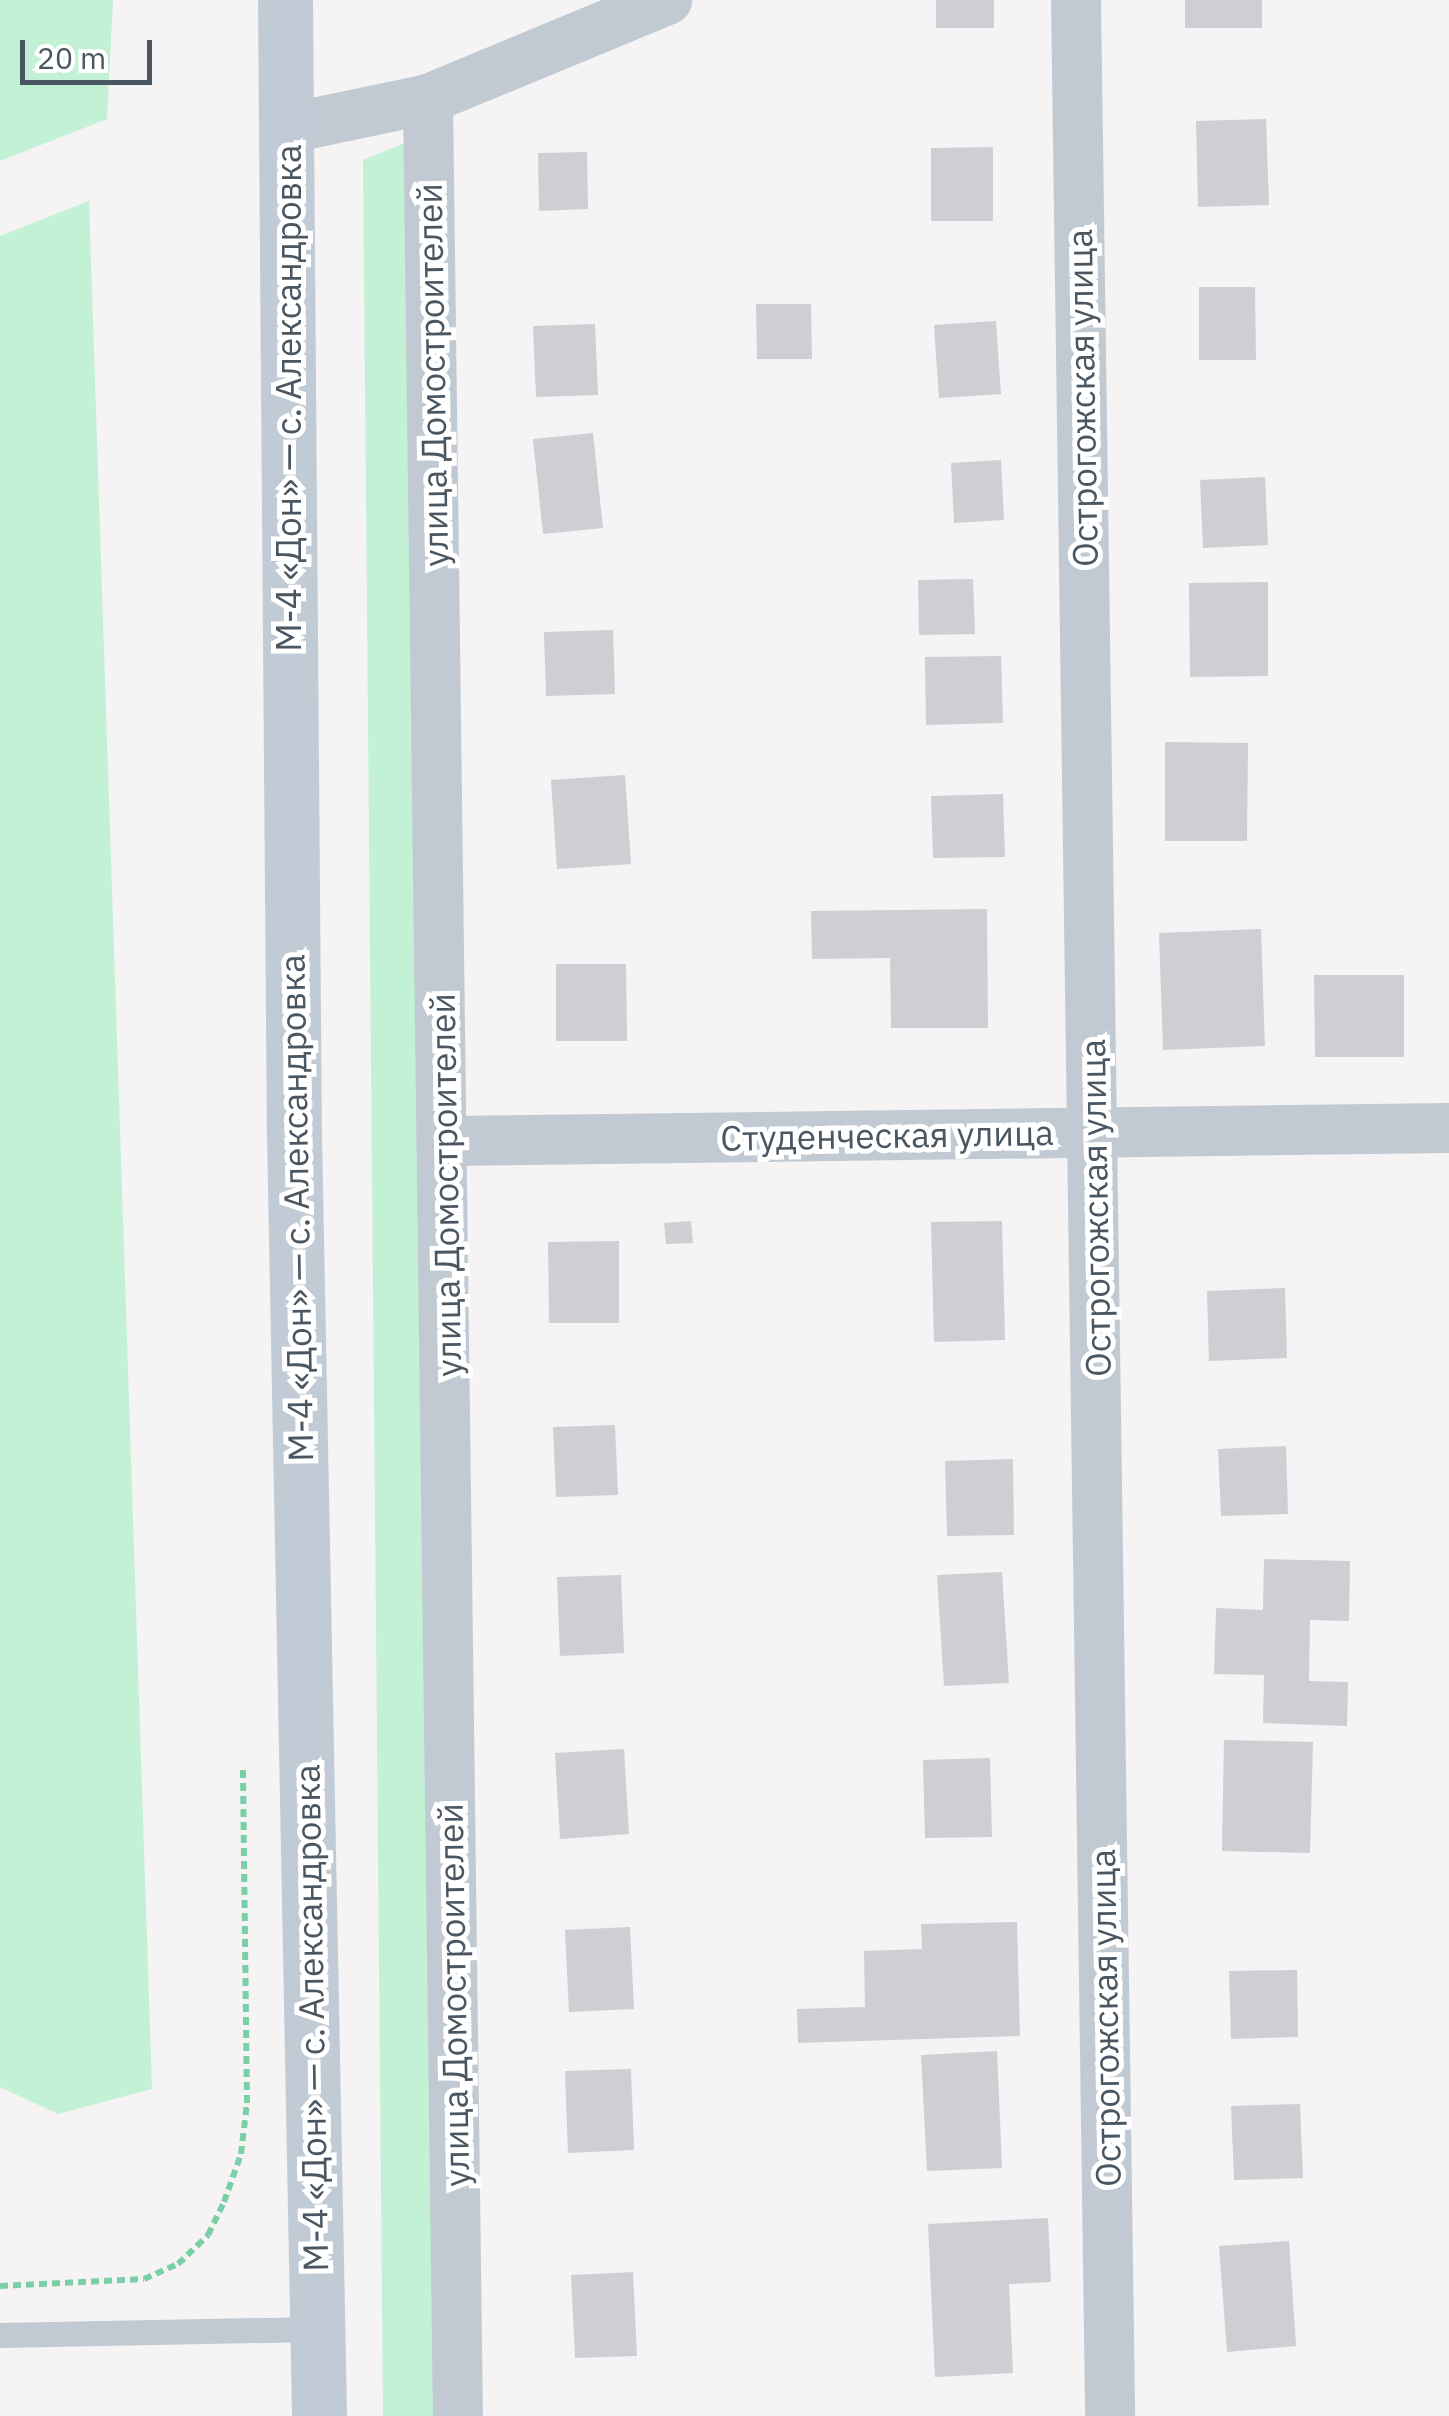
<!DOCTYPE html>
<meta charset="utf-8">
<style>
body{margin:0}
#map{position:relative;width:1449px;height:2416px;overflow:hidden;background:#f5f3f3;font-family:"IBM Plex Sans",sans-serif}
div>[style]{position:absolute}
[style*='--x']{left:calc(var(--x)*1px);top:calc(var(--y)*1px);width:calc(var(--w)*1px);rotate:calc(var(--a)*1deg)}
.green>*{inset:0;background:#c3f1d5}
.building>*{inset:0;background:#cdcfd5}
.path>*{height:6px;margin-top:-3px;transform-origin:0;background:repeating-linear-gradient(90deg,#7ad0a6 0 8px,transparent 0 13px)}
.lane>*{height:25px;margin:-12.5px;padding:0 12.5px;transform-origin:12.5px;border-radius:12.5px;background:#c1cad2}
.street>*{height:50px;margin:-25px;padding:0 25px;transform-origin:25px;border-radius:25px;background:#c1cad2}
.secondary>*{height:55px;margin:-27.5px;padding:0 27.5px;transform-origin:27.5px;border-radius:27.5px;background:#c1cbd6}
span{translate:-50% -50%;white-space:nowrap;text-align:center;line-height:1.15;-webkit-text-stroke:10px #fff;paint-order:stroke}
.street-label{font-size:35px;color:#4a5661}
.scale{position:absolute;left:20px;top:40px;width:132px;height:45px;box-sizing:border-box;border:5px solid #4a5661;border-top:0;padding-left:12px;font-size:30px;line-height:35px;white-space:nowrap;color:#4a5661;-webkit-text-stroke:8px #fff;paint-order:stroke}
</style>
<div id="map">
<div class="green">
<div style="clip-path:polygon(0 0,113px 0,107px 119px,0 161px)"></div>
<div style="clip-path:polygon(407px 142px,437px 2416px,383px 2416px,363px 160px)"></div>
<div style="clip-path:polygon(89px 201px,152px 2089px,58px 2114px,0 2087px,0 236px)"></div>
</div>
<div class="building">
<div style="clip-path:polygon(936px 0,994px 0,994px 28px,936px 28px)"></div>
<div style="clip-path:polygon(1185px 0,1262px 0,1262px 28px,1185px 28px)"></div>
<div style="clip-path:polygon(1266px 119px,1269px 205px,1198px 207px,1196px 121px)"></div>
<div style="clip-path:polygon(993px 147px,993px 221px,931px 221px,931px 148px)"></div>
<div style="clip-path:polygon(587px 152px,588px 209px,539px 211px,538px 153px)"></div>
<div style="clip-path:polygon(1199px 287px,1255px 287px,1256px 360px,1199px 360px)"></div>
<div style="clip-path:polygon(756px 304px,811px 304px,812px 359px,757px 359px)"></div>
<div style="clip-path:polygon(996px 321px,1001px 394px,939px 398px,934px 325px)"></div>
<div style="clip-path:polygon(595px 324px,598px 395px,536px 397px,533px 326px)"></div>
<div style="clip-path:polygon(593px 433px,603px 528px,543px 534px,533px 439px)"></div>
<div style="clip-path:polygon(1001px 460px,1004px 520px,954px 523px,951px 463px)"></div>
<div style="clip-path:polygon(1265px 477px,1268px 545px,1203px 548px,1200px 480px)"></div>
<div style="clip-path:polygon(973px 579px,975px 634px,919px 635px,918px 580px)"></div>
<div style="clip-path:polygon(1268px 582px,1268px 676px,1190px 677px,1189px 583px)"></div>
<div style="clip-path:polygon(613px 630px,615px 694px,546px 696px,544px 632px)"></div>
<div style="clip-path:polygon(1001px 656px,1003px 723px,926px 725px,925px 657px)"></div>
<div style="clip-path:polygon(1165px 742px,1248px 743px,1247px 841px,1165px 841px)"></div>
<div style="clip-path:polygon(625px 775px,631px 864px,557px 869px,551px 780px)"></div>
<div style="clip-path:polygon(1003px 794px,1005px 857px,933px 858px,931px 796px)"></div>
<div style="clip-path:polygon(987px 909px,988px 1028px,891px 1028px,890px 958px,812px 959px,811px 911px)"></div>
<div style="clip-path:polygon(1261px 929px,1265px 1046px,1163px 1050px,1159px 933px)"></div>
<div style="clip-path:polygon(556px 964px,626px 964px,627px 1041px,556px 1041px)"></div>
<div style="clip-path:polygon(1314px 975px,1404px 975px,1404px 1057px,1315px 1057px)"></div>
<div style="clip-path:polygon(691px 1221px,693px 1243px,666px 1244px,664px 1223px)"></div>
<div style="clip-path:polygon(1002px 1221px,1005px 1340px,934px 1342px,931px 1222px)"></div>
<div style="clip-path:polygon(619px 1241px,619px 1323px,549px 1323px,548px 1242px)"></div>
<div style="clip-path:polygon(1285px 1288px,1287px 1358px,1209px 1361px,1207px 1291px)"></div>
<div style="clip-path:polygon(615px 1425px,618px 1495px,556px 1497px,553px 1427px)"></div>
<div style="clip-path:polygon(1286px 1446px,1288px 1514px,1221px 1516px,1218px 1449px)"></div>
<div style="clip-path:polygon(1013px 1459px,1014px 1535px,947px 1536px,945px 1461px)"></div>
<div style="clip-path:polygon(1264px 1559px,1350px 1561px,1349px 1621px,1310px 1620px,1309px 1681px,1348px 1682px,1347px 1726px,1263px 1723px,1264px 1675px,1214px 1674px,1216px 1608px,1263px 1610px)"></div>
<div style="clip-path:polygon(1002px 1572px,1009px 1683px,944px 1686px,937px 1575px)"></div>
<div style="clip-path:polygon(621px 1575px,624px 1653px,560px 1656px,557px 1577px)"></div>
<div style="clip-path:polygon(1224px 1740px,1313px 1742px,1310px 1853px,1222px 1851px)"></div>
<div style="clip-path:polygon(624px 1749px,629px 1834px,560px 1839px,555px 1753px)"></div>
<div style="clip-path:polygon(990px 1758px,992px 1837px,925px 1838px,923px 1760px)"></div>
<div style="clip-path:polygon(1017px 1922px,1020px 2036px,798px 2043px,797px 2009px,865px 2007px,864px 1951px,922px 1949px,921px 1924px)"></div>
<div style="clip-path:polygon(630px 1927px,634px 2009px,569px 2012px,565px 1930px)"></div>
<div style="clip-path:polygon(1297px 1970px,1298px 2037px,1231px 2039px,1229px 1971px)"></div>
<div style="clip-path:polygon(997px 2051px,1002px 2168px,927px 2171px,921px 2055px)"></div>
<div style="clip-path:polygon(631px 2069px,634px 2150px,568px 2153px,565px 2071px)"></div>
<div style="clip-path:polygon(1300px 2104px,1303px 2178px,1234px 2180px,1231px 2106px)"></div>
<div style="clip-path:polygon(1048px 2218px,1051px 2282px,1009px 2284px,1013px 2373px,935px 2377px,928px 2224px)"></div>
<div style="clip-path:polygon(1289px 2241px,1296px 2346px,1227px 2352px,1219px 2246px)"></div>
<div style="clip-path:polygon(633px 2272px,637px 2356px,575px 2358px,571px 2275px)"></div>
</div>
<div class="path">
<div style="--x:0;--y:2286;--w:144;--a:-2.8"></div>
<div style="--x:144;--y:2279;--w:37;--a:-24"></div>
<div style="--x:178;--y:2264;--w:42;--a:-44"></div>
<div style="--x:208;--y:2235;--w:37;--a:-64"></div>
<div style="--x:224;--y:2202;--w:51;--a:-70.5"></div>
<div style="--x:241;--y:2154;--w:51;--a:-83.3"></div>
<div style="--x:247;--y:2103;--w:335;--a:-90.7"></div>
</div>
<div class="lane">
<div style="--x:0;--y:2335;--w:317;--a:-1.1"></div>
</div>
<div class="street">
<div style="--x:1076;--y:0;--w:2416;--a:89.19"></div>
<div style="--x:428;--y:99;--w:259;--a:-22.5"></div>
<div style="--x:285;--y:129;--w:146;--a:-11.8"></div>
<div style="--x:428;--y:99;--w:2317;--a:89.26"></div>
<div style="--x:445;--y:1141;--w:1004;--a:-0.74"></div>
</div>
<div class="secondary">
<div style="--x:285;--y:0;--w:1135;--a:89.55"></div>
<div style="--x:294;--y:1135;--w:1281;--a:88.88"></div>
</div>
<div class="street-label">
<span style="left:432px;top:375px;rotate:-91deg">улица Домостроителей</span>
<span style="left:288px;top:398px;rotate:-90deg">М-4 «Дон» — с. Александровка</span>
<span style="left:1082px;top:398px;rotate:-91deg">Острогожская улица</span>
<span style="left:887px;top:1135px;rotate:-1deg">Студенческая улица</span>
<span style="left:445px;top:1185px;rotate:-91deg">улица Домостроителей</span>
<span style="left:296px;top:1208px;rotate:-91deg">М-4 «Дон» — с. Александровка</span>
<span style="left:1095px;top:1208px;rotate:-91deg">Острогожская улица</span>
<span style="left:453px;top:1995px;rotate:-91deg">улица Домостроителей</span>
<span style="left:311px;top:2018px;rotate:-91deg">М-4 «Дон» — с. Александровка</span>
<span style="left:1105px;top:2018px;rotate:-91deg">Острогожская улица</span>
</div>
<div class="scale">20 m</div>
</div>
